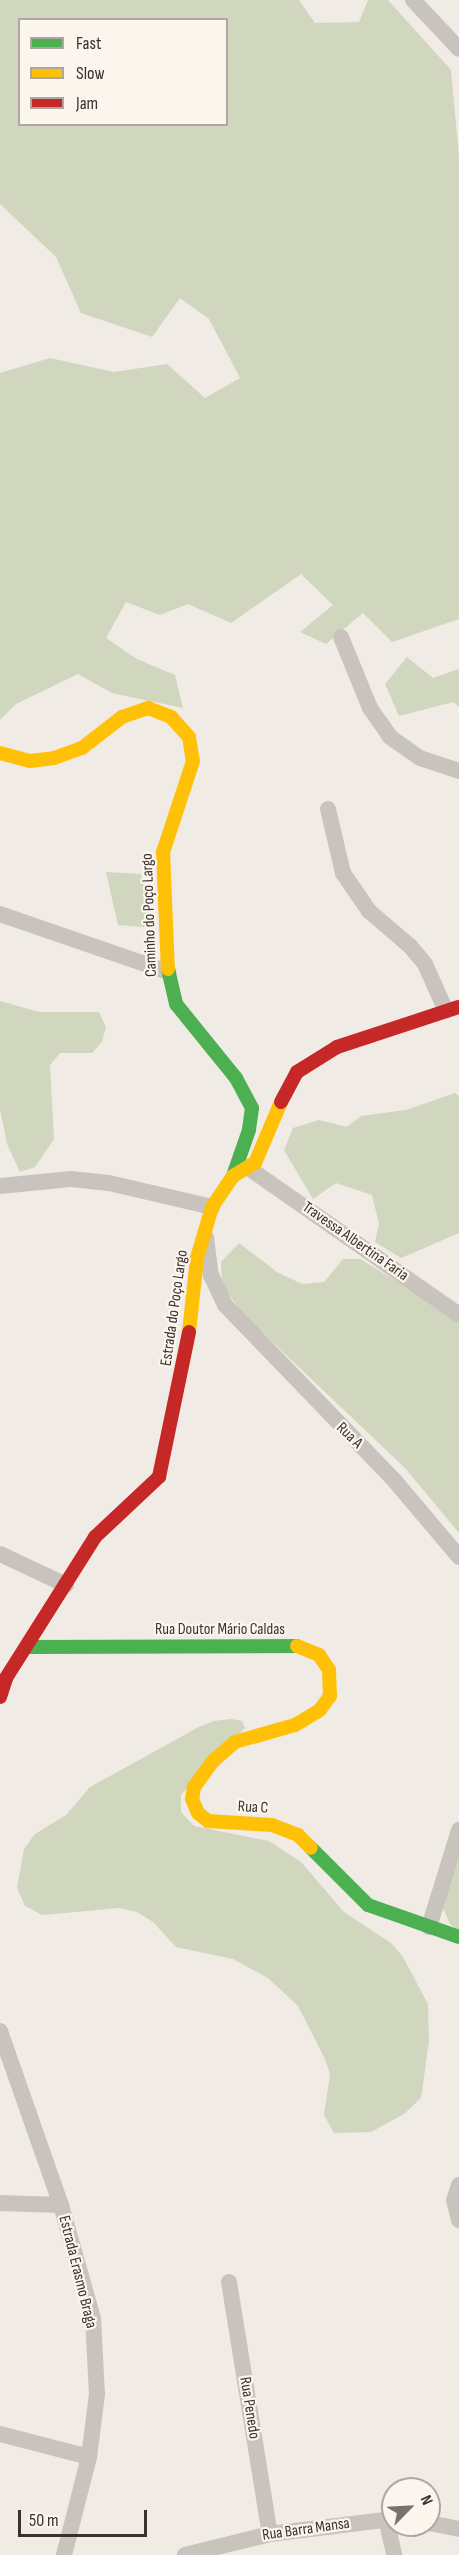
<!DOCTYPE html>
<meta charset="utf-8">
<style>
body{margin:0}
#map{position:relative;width:459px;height:2555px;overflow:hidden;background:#f0ebe5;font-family:"Sofia Sans Condensed",sans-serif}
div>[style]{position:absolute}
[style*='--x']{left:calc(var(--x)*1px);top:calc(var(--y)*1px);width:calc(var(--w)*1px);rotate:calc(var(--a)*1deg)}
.green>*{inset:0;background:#d1d6bf}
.street>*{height:16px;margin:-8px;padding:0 8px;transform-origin:8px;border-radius:8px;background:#c9c3be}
.fast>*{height:14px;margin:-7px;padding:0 7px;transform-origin:7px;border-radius:7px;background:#4caf50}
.slow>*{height:14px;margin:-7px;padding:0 7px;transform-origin:7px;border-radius:7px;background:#ffc107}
.jam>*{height:14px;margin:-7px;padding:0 7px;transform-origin:7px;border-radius:7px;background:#c62828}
span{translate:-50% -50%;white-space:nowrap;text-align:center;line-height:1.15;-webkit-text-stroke:4.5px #fbf5ee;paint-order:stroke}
.street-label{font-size:16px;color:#3b302b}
.legend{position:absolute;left:18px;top:18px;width:210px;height:108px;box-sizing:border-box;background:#fbf5ee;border:2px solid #aea6a0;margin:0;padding:8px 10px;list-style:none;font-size:18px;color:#3b302b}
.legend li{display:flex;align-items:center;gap:12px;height:30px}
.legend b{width:30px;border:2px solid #aea6a0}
.north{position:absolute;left:381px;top:2477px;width:60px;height:60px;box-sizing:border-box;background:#fbf5ee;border:2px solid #aea6a0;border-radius:50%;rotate:66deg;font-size:16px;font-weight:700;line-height:24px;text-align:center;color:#3b302b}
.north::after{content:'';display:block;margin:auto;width:21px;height:27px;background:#7a716c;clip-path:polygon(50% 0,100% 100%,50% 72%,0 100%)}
.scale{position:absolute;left:18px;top:2510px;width:129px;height:27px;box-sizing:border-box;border:3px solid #3b302b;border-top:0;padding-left:8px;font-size:18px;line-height:21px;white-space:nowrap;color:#3b302b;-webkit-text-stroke:4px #fbf5ee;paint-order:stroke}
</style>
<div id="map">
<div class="green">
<div style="clip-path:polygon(evenodd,0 0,299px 0,315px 23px,359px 22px,368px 0,388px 0,451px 70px,459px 157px,459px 619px,392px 642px,363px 613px,326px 644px,300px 632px,333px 605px,301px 574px,231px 623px,188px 604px,160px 615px,126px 602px,106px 638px,137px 659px,175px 675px,183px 708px,112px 693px,78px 674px,16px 704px,0 720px,0 373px,50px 358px,114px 372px,167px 364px,205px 398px,240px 378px,209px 319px,180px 298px,152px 337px,81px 313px,56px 257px,0 204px,0 0,20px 20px,226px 20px,226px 124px,20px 124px,20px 20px)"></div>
<div style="clip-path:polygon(407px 657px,433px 678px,459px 669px,459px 707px,453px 702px,399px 716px,385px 684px)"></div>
<div style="clip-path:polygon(106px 872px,141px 874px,155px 928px,118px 925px)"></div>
<div style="clip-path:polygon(0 1001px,39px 1012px,99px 1012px,106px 1027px,102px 1042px,92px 1053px,60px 1053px,50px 1065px,54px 1139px,35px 1167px,20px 1172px,7px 1144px,0 1109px)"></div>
<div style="clip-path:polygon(455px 1093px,459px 1096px,459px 1233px,401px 1258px,375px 1242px,379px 1224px,372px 1195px,336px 1183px,313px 1199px,284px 1150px,293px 1128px,319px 1120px,347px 1127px,361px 1116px,406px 1110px)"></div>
<div style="clip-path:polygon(239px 1243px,277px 1272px,302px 1284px,324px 1282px,343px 1259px,360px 1259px,446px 1311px,459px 1324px,459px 1533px,405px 1468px,243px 1314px,222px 1285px,221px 1262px)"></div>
<div style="clip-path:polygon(232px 1719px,242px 1721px,245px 1728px,181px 1795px,181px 1812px,194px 1826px,269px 1841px,301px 1862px,344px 1912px,391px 1943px,403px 1957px,428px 2004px,429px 2041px,421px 2098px,404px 2114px,371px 2132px,334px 2133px,324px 2115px,330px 2074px,324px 2057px,298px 2006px,268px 1978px,233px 1959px,176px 1947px,153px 1922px,137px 1912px,119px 1908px,42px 1915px,25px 1906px,17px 1888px,24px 1849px,35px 1834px,66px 1815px,90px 1787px,197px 1728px,213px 1721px)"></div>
<div style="clip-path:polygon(459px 1855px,459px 1931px,450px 1924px,442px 1906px)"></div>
</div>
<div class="street">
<div style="--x:413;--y:0;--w:67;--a:46.8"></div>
<div style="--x:341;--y:637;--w:77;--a:67.8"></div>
<div style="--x:370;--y:708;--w:35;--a:55"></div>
<div style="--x:390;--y:737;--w:37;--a:35"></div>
<div style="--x:420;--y:758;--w:41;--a:18.4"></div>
<div style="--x:328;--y:809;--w:66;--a:76.8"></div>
<div style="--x:343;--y:873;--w:46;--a:55.6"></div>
<div style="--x:369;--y:911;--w:54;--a:40.5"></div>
<div style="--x:410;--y:946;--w:23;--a:50"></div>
<div style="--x:425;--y:964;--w:51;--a:65.9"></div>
<div style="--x:0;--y:914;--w:178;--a:19"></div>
<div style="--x:250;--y:1169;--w:255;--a:34.9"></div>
<div style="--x:0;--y:1186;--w:71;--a:-5.6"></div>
<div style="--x:71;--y:1179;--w:38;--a:6"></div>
<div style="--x:109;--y:1183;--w:106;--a:13.1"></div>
<div style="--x:206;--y:1237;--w:38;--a:83"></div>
<div style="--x:211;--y:1275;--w:33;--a:65"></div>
<div style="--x:225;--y:1305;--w:243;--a:46"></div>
<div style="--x:394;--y:1480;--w:101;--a:49.8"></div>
<div style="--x:0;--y:1554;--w:73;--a:25.2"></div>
<div style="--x:429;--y:1927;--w:102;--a:-72.8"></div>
<div style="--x:0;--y:2031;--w:184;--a:70.7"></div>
<div style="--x:61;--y:2205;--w:117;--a:74.2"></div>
<div style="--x:93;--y:2318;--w:76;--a:87"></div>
<div style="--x:97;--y:2394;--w:64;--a:97.2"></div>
<div style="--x:89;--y:2457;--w:101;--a:104.3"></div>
<div style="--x:459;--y:2185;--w:16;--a:108"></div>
<div style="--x:454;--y:2200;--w:21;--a:76"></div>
<div style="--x:0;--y:2203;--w:61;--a:1.9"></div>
<div style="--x:229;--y:2282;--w:255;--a:80.8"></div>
<div style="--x:0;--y:2434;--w:92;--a:14.5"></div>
<div style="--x:386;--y:2519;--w:37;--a:77"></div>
<div style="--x:429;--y:2523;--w:31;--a:11"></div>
<div style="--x:185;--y:2555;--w:88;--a:-13.9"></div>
<div style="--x:270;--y:2534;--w:124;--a:-7"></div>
</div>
<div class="fast">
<div style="--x:168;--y:969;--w:36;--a:77"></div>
<div style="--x:176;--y:1004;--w:95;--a:51"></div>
<div style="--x:236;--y:1078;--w:34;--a:62"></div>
<div style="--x:252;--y:1108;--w:22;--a:98"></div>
<div style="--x:249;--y:1130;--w:49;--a:109.2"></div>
<div style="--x:28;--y:1647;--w:269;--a:-0.2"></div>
<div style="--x:311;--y:1848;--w:81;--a:45"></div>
<div style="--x:368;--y:1905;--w:96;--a:19.4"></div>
</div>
<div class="slow">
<div style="--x:0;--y:753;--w:31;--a:15"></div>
<div style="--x:30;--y:761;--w:24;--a:-7"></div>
<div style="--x:54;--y:758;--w:30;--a:-20"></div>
<div style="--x:82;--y:748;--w:51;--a:-37.8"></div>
<div style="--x:122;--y:717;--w:28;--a:-19"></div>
<div style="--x:148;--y:708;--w:25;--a:21"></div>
<div style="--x:171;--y:717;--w:27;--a:48"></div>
<div style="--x:189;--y:737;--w:24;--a:81"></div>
<div style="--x:193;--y:761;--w:96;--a:108.2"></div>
<div style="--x:163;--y:852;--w:117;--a:87.6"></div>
<div style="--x:189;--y:1332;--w:74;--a:-83.8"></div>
<div style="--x:197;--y:1258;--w:53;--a:-73.6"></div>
<div style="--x:212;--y:1207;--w:37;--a:-56"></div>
<div style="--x:233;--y:1176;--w:26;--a:-31"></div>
<div style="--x:255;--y:1163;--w:66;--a:-66.9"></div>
<div style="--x:297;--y:1646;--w:24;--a:22"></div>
<div style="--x:319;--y:1655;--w:18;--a:56"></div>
<div style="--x:329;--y:1670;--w:26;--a:88"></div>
<div style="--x:330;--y:1696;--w:17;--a:126"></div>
<div style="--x:320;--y:1710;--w:29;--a:149"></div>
<div style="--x:295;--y:1725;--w:62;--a:164.2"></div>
<div style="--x:235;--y:1742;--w:29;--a:139"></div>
<div style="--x:213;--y:1761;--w:32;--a:126"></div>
<div style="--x:194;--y:1787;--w:12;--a:99"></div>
<div style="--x:192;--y:1799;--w:15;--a:67"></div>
<div style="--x:198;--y:1813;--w:13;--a:39"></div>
<div style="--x:208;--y:1821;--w:64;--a:3.6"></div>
<div style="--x:272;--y:1825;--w:28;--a:21"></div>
<div style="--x:298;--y:1835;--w:18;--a:45"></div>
</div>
<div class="jam">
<div style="--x:281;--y:1102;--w:34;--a:-62"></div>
<div style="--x:297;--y:1072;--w:47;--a:-32"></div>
<div style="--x:337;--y:1047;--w:128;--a:-18.2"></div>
<div style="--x:0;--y:1697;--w:20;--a:-72"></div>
<div style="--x:6;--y:1678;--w:167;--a:-57.7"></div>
<div style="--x:95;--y:1537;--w:88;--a:-43.2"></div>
<div style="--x:159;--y:1477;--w:148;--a:-78.3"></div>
</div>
<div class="street-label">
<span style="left:150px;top:915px;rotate:-92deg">Caminho do Poço Largo</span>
<span style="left:355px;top:1242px;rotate:35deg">Travessa Albertina Faria</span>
<span style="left:175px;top:1308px;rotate:-82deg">Estrada do Poço Largo</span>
<span style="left:349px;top:1436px;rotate:44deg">Rua A</span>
<span style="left:220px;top:1630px">Rua Doutor Mário Caldas</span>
<span style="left:253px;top:1808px;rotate:3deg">Rua C</span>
<span style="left:77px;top:2272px;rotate:76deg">Estrada Erasmo Braga</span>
<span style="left:249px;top:2408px;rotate:81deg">Rua Penedo</span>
<span style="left:306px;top:2530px;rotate:-8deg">Rua Barra Mansa</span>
</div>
<ul class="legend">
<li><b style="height:8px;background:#4caf50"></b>Fast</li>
<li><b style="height:8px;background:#ffc107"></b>Slow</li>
<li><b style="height:8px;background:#c62828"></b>Jam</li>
</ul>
<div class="north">N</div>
<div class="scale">50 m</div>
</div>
